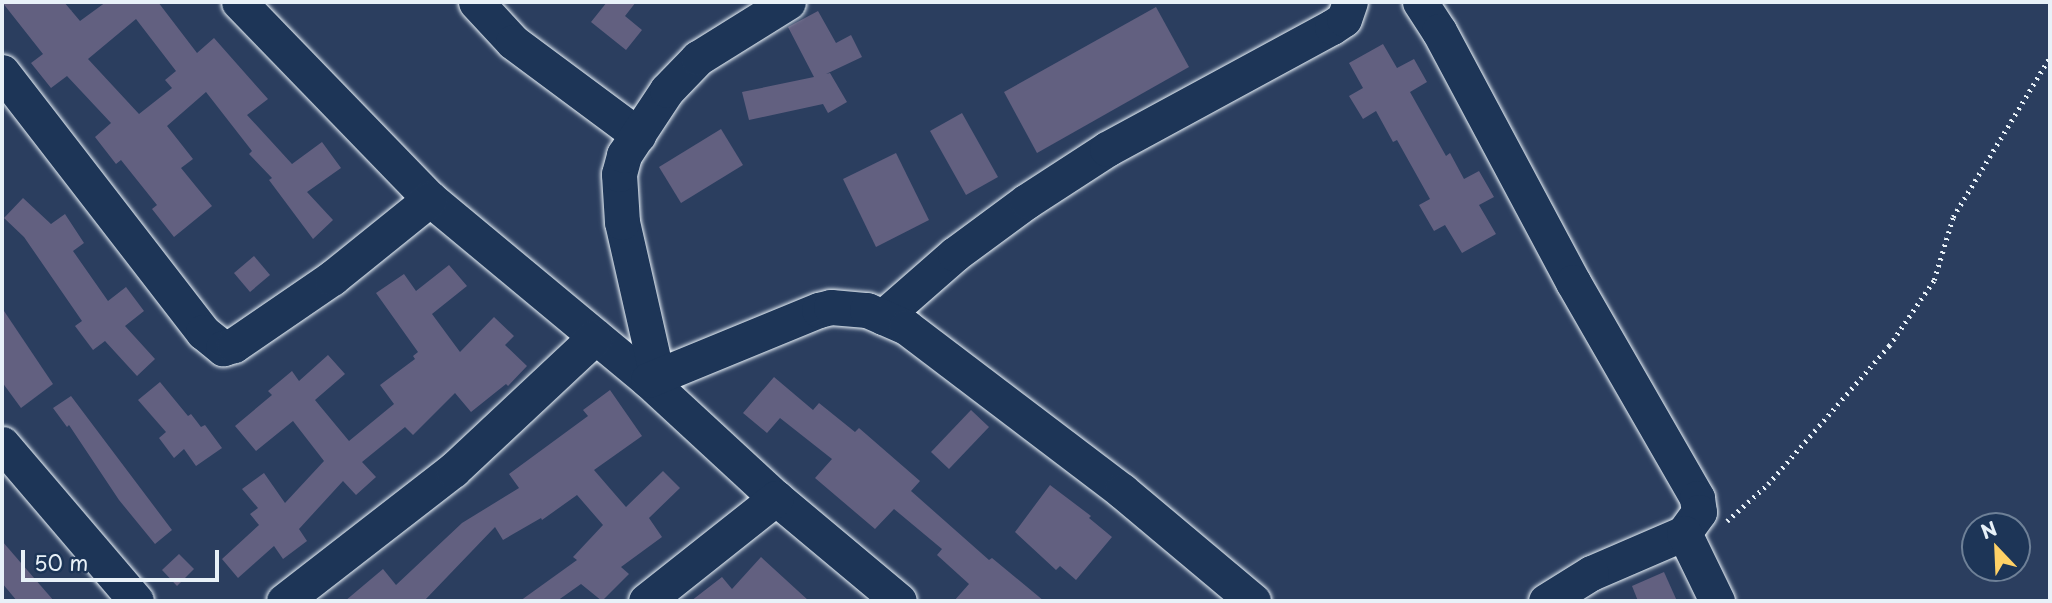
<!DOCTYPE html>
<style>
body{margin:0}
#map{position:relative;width:2052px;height:603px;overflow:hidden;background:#2b3e5f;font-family:"Playpen Sans",sans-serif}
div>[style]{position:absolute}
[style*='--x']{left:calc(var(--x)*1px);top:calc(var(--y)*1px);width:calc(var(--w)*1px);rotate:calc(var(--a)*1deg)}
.building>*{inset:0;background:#626080}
.path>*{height:4.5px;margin-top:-2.25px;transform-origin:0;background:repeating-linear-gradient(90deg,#e8f1f8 0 2px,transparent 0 7px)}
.roads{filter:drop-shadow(0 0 2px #e8f1f8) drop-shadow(0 0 2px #e8f1f8)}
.minor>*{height:35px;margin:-17.5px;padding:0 17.5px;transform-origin:17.5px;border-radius:17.5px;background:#1d3557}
span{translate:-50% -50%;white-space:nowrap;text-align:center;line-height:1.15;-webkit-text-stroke:5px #1d3557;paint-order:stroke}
.frame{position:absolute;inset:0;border:4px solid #e8f1f8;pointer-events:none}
.north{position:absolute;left:1961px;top:512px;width:70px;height:70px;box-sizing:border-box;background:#1d3557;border:2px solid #6e8097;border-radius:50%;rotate:337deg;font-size:19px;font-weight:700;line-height:28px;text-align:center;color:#e8f1f8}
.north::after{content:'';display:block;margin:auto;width:24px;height:32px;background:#ffd166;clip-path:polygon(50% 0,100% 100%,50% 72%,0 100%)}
.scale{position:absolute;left:21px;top:550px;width:198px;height:32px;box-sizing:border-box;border:4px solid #e8f1f8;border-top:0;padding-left:9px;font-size:21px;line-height:24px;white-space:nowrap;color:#e8f1f8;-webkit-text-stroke:5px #1d3557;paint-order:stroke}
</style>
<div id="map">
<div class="building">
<div style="clip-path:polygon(evenodd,2px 2px,64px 2px,80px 21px,106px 2px,158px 2px,197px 53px,214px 38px,268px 99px,247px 115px,292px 164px,322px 142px,341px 168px,307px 192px,333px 220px,313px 239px,269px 180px,272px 178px,249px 154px,252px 151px,206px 92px,167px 126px,193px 159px,181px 168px,212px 206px,174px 237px,152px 209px,157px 205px,121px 160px,116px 164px,95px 137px,111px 123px,67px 76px,51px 88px,31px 63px,43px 54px,2px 2px,136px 19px,176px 71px,165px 80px,172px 88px,139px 114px,88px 59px,136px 19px)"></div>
<div style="clip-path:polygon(607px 2px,636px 2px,625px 16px,642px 30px,626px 50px,591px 22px)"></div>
<div style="clip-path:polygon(1156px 7px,1189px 67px,1037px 153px,1004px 92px)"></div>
<div style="clip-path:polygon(818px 11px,836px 43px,851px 35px,862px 57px,826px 74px,830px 73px,847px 102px,828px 113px,823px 104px,749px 120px,742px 92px,814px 77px,788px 27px)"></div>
<div style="clip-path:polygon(1383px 44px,1397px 68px,1414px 59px,1427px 82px,1410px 92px,1446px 156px,1450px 153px,1464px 179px,1479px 171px,1494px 197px,1479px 205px,1496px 234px,1462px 253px,1445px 225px,1434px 231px,1419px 205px,1430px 199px,1397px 140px,1393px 142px,1376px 111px,1363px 119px,1349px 96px,1363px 88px,1349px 63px)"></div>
<div style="clip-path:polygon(962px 113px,998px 177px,966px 195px,930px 131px)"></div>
<div style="clip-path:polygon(721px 129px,743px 165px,681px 203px,659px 167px)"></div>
<div style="clip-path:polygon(896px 153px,929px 220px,876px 247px,843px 179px)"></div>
<div style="clip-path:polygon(23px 198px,51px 224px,65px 214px,84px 243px,73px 251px,108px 301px,126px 287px,144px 311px,125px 326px,155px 359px,137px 376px,105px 341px,93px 350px,75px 326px,82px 321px,24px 237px,4px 218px)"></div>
<div style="clip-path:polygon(254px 256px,270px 275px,250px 292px,234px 273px)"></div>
<div style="clip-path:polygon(449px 265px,467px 286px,432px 314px,460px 352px,494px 317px,514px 336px,505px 345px,527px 366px,508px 386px,506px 384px,471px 412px,455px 393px,413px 435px,405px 427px,362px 462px,376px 477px,356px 495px,343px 481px,299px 529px,307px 541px,283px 559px,274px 546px,238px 578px,222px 559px,259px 525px,250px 514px,258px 508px,242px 489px,264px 473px,285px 503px,324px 461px,293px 421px,256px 451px,235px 426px,272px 395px,268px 391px,292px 371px,299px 381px,328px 355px,345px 374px,315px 400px,349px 441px,394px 404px,380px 385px,415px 359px,413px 356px,418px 352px,376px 293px,404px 274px,416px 291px)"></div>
<div style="clip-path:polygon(2px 308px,53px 384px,21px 408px,2px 382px)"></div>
<div style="clip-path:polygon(774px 377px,813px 410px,819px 403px,855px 432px,859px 428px,920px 481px,911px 491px,989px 560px,992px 558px,1044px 601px,954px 601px,969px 584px,937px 555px,942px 549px,894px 509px,875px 529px,815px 478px,832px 459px,780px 418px,767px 433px,743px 413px)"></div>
<div style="clip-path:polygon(160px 382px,188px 416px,191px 414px,201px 427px,205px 425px,222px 448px,196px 466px,184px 449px,174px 458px,159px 438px,166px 432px,138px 400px)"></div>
<div style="clip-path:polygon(610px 390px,642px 436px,594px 470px,626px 507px,663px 471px,680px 488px,649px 518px,662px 537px,621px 567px,629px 574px,602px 601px,581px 584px,557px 601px,520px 601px,577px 560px,573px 557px,603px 525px,577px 495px,542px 520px,541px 518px,503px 540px,495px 527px,424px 601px,345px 601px,383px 569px,396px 585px,462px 523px,519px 488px,509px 474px,588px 416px,583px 410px)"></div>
<div style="clip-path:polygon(71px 396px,172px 530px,155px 544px,119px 500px,69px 425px,67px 427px,53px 408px)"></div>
<div style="clip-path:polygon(971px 410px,989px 427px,949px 469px,931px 452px)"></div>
<div style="clip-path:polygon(1050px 485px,1091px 516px,1089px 518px,1112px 537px,1076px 580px,1060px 566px,1056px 570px,1015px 532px)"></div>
<div style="clip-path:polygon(2px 541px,54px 601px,17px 601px,2px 583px)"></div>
<div style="clip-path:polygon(179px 554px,194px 569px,177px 586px,162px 570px)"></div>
<div style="clip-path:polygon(761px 557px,809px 601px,691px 601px,722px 577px,732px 589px)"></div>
<div style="clip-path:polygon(1664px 572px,1677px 601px,1638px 601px,1632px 586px)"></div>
</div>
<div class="path">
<div style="--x:1727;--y:521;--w:55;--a:-42.1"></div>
<div style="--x:1768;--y:484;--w:184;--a:-48.8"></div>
<div style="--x:1889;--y:346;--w:80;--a:-55.7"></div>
<div style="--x:1934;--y:280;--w:66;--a:-73.2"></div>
<div style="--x:1953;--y:217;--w:187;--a:-58.8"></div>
</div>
<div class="roads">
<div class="minor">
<div style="--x:239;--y:2;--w:274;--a:45.9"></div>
<div style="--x:430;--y:199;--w:283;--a:39.7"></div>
<div style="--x:648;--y:380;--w:174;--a:42.7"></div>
<div style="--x:776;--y:498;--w:160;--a:39.9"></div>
<div style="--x:476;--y:2;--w:54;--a:47.2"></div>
<div style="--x:513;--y:42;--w:156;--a:36.6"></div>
<div style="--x:1420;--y:2;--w:35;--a:57"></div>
<div style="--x:1439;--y:31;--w:285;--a:61.9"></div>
<div style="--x:1573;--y:282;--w:249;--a:60.1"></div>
<div style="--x:1697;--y:498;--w:14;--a:82"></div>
<div style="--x:1699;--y:512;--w:26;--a:126"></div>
<div style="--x:1684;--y:533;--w:101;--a:156.7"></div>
<div style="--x:1591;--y:573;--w:53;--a:148.1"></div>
<div style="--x:2;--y:72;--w:329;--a:52.3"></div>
<div style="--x:203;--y:332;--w:26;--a:39"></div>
<div style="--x:223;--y:348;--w:11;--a:-15"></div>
<div style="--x:234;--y:345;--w:119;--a:-34.4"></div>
<div style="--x:332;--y:278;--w:126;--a:-38.9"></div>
<div style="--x:883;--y:317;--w:96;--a:-41.2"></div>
<div style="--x:955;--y:254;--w:89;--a:-36.4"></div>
<div style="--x:1027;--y:201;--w:95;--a:-33"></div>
<div style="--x:1107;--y:149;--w:256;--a:-28.5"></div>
<div style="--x:1332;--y:27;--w:14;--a:-34"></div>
<div style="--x:1344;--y:19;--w:18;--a:-71"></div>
<div style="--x:657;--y:376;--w:158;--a:-102.8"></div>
<div style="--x:622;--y:222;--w:48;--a:-93.6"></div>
<div style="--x:619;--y:174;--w:20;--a:-75"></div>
<div style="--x:624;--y:155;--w:78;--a:-56.5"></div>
<div style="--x:667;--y:90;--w:45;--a:-45.9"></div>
<div style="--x:698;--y:58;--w:106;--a:-31.9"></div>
<div style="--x:648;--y:380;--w:185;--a:-22.3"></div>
<div style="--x:819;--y:310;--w:12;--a:-14"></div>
<div style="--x:831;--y:307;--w:36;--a:5"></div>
<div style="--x:867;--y:310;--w:43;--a:23.6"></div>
<div style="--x:906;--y:327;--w:271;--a:37.2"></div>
<div style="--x:1122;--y:491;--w:171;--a:40"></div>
<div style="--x:2;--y:444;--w:206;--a:49.5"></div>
<div style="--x:1684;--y:533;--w:76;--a:64.1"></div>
<div style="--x:284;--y:601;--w:214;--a:-37.8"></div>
<div style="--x:453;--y:470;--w:195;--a:-43.1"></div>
<div style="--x:646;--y:601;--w:166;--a:-38.4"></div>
</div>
</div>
<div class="frame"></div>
<div class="north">N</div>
<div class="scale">50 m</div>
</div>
